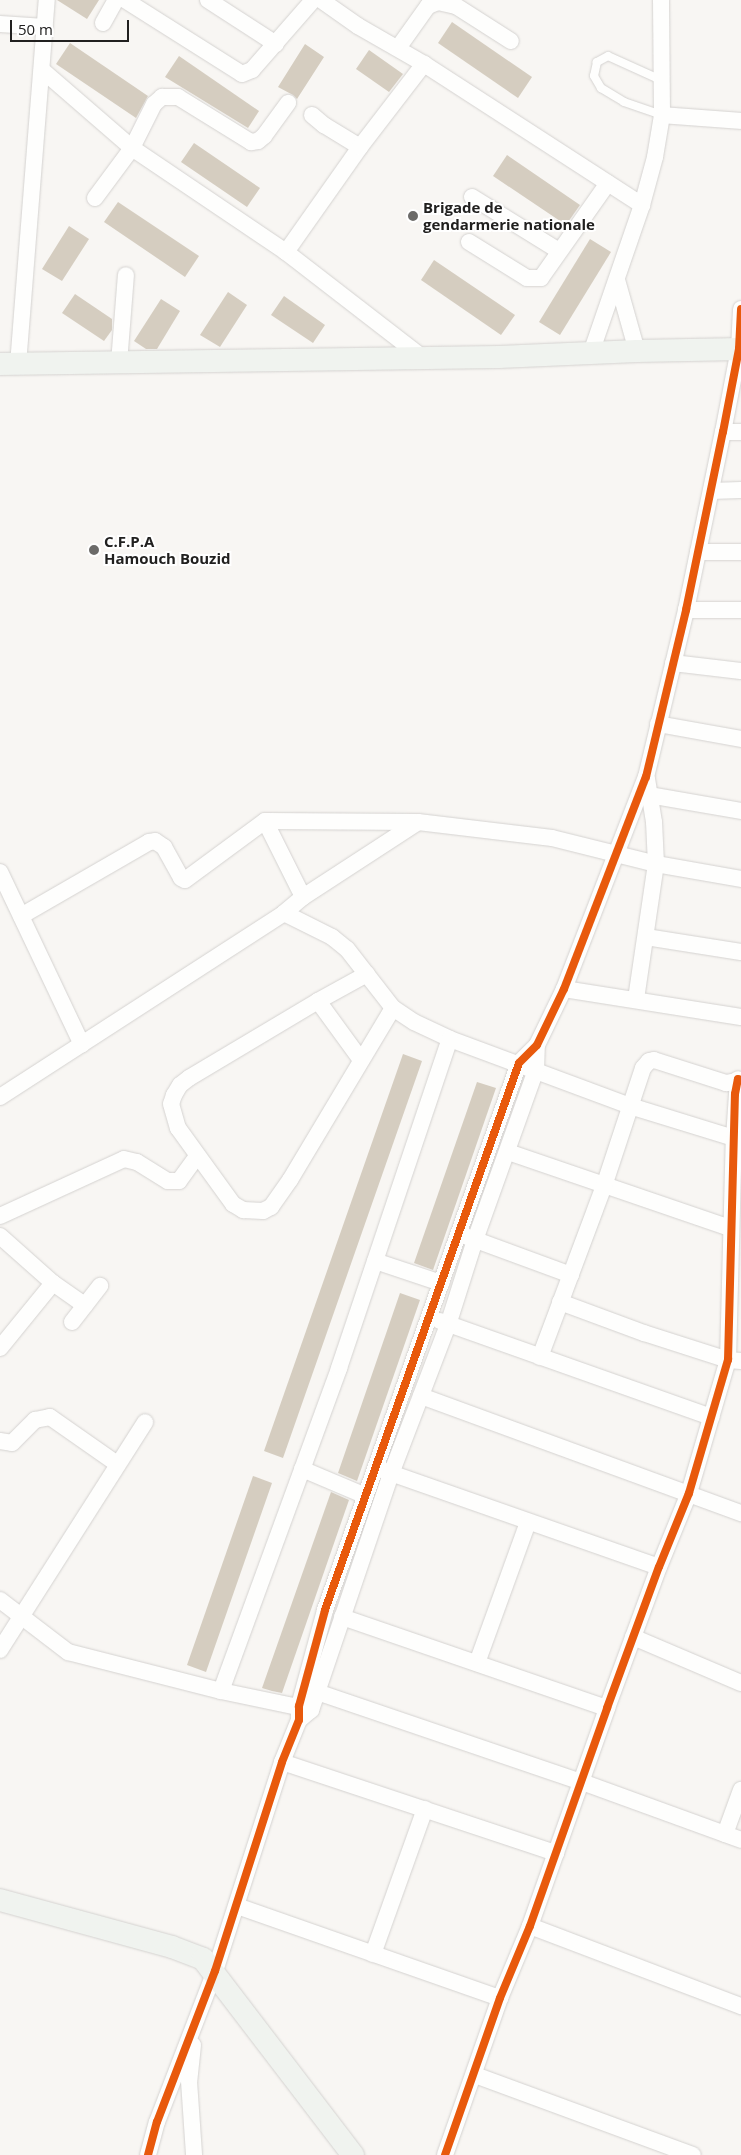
<!DOCTYPE html>
<style>
body{margin:0}
#map{position:relative;width:741px;height:2155px;overflow:hidden;background:#f8f6f3;font-family:"Open Sans",sans-serif}
div>[style]{position:absolute}
[style*='--x']{left:calc(var(--x)*1px);top:calc(var(--y)*1px);width:calc(var(--w)*1px);rotate:calc(var(--a)*1deg)}
.building>*{inset:0;background:#d5cdc0}
.roads{filter:drop-shadow(0 0 1px #d4d2d0) drop-shadow(0 0 1px #d4d2d0)}
.lane>*{height:8px;margin:-4px;padding:0 4px;transform-origin:4px;border-radius:4px;background:#fefefd}
.street>*{height:16px;margin:-8px;padding:0 8px;transform-origin:8px;border-radius:8px;background:#fefefd}
.secondary>*{height:22px;margin:-11px;padding:0 11px;transform-origin:11px;border-radius:11px;background:#f0f3ef}
.cycleway>*{height:8px;margin:-4px;padding:0 4px;transform-origin:4px;border-radius:4px;background:#e8590c}
.dots>*{width:14px;height:14px;translate:-50% -50%;box-sizing:border-box;border:2px solid #fff;border-radius:50%}
span{translate:-50% -50%;white-space:nowrap;text-align:center;line-height:1.15;-webkit-text-stroke:4px #fff;paint-order:stroke}
.poi-label{font-size:15px;color:#21201f;font-weight:700}
.left{translate:0 -50%;text-align:left}
.scale{position:absolute;left:10px;top:20px;width:119px;height:22px;box-sizing:border-box;border:2px solid #21201f;border-top:0;padding-left:6px;font-size:15px;line-height:18px;white-space:nowrap;color:#21201f;-webkit-text-stroke:4px #fff;paint-order:stroke}
</style>
<div id="map">
<div class="building">
<div style="clip-path:polygon(57px 0,99px 0,87px 19px)"></div>
<div style="clip-path:polygon(452px 22px,532px 77px,518px 98px,438px 43px)"></div>
<div style="clip-path:polygon(70px 43px,148px 96px,136px 118px,56px 64px)"></div>
<div style="clip-path:polygon(305px 44px,324px 57px,297px 99px,293px 95px,278px 87px)"></div>
<div style="clip-path:polygon(369px 50px,403px 74px,389px 92px,356px 69px)"></div>
<div style="clip-path:polygon(179px 56px,259px 111px,248px 128px,165px 77px)"></div>
<div style="clip-path:polygon(194px 143px,260px 188px,247px 207px,181px 162px)"></div>
<div style="clip-path:polygon(507px 155px,580px 205px,566px 225px,493px 176px)"></div>
<div style="clip-path:polygon(118px 202px,199px 256px,185px 277px,104px 222px)"></div>
<div style="clip-path:polygon(69px 226px,89px 239px,62px 281px,42px 269px)"></div>
<div style="clip-path:polygon(590px 239px,611px 252px,560px 335px,539px 322px)"></div>
<div style="clip-path:polygon(434px 260px,515px 315px,501px 335px,421px 280px)"></div>
<div style="clip-path:polygon(228px 292px,247px 305px,220px 347px,200px 335px)"></div>
<div style="clip-path:polygon(75px 294px,112px 319px,112px 330px,104px 341px,62px 313px)"></div>
<div style="clip-path:polygon(284px 296px,325px 325px,313px 343px,271px 315px)"></div>
<div style="clip-path:polygon(161px 299px,180px 311px,157px 349px,146px 349px,134px 341px)"></div>
<div style="clip-path:polygon(403px 1054px,422px 1061px,283px 1458px,264px 1451px)"></div>
<div style="clip-path:polygon(477px 1082px,496px 1088px,433px 1270px,414px 1263px)"></div>
<div style="clip-path:polygon(400px 1293px,420px 1300px,357px 1481px,338px 1473px)"></div>
<div style="clip-path:polygon(253px 1476px,272px 1483px,206px 1672px,187px 1665px)"></div>
<div style="clip-path:polygon(331px 1492px,349px 1500px,282px 1693px,272px 1691px,262px 1688px)"></div>
</div>
<div class="roads">
<div class="lane">
<div style="--x:661;--y:80;--w:58;--a:-155.6"></div>
<div style="--x:608;--y:56;--w:13;--a:151"></div>
<div style="--x:597;--y:62;--w:14;--a:102"></div>
<div style="--x:594;--y:76;--w:14;--a:60"></div>
<div style="--x:601;--y:88;--w:27;--a:31"></div>
<div style="--x:624;--y:102;--w:40;--a:18.9"></div>
</div>
<div class="street">
<div style="--x:125;--y:0;--w:138;--a:32.3"></div>
<div style="--x:242;--y:74;--w:11;--a:-22"></div>
<div style="--x:252;--y:70;--w:93;--a:-48.9"></div>
<div style="--x:208;--y:0;--w:81;--a:32.9"></div>
<div style="--x:321;--y:0;--w:45;--a:35.1"></div>
<div style="--x:358;--y:26;--w:76;--a:29.9"></div>
<div style="--x:424;--y:64;--w:260;--a:32.9"></div>
<div style="--x:661;--y:0;--w:115;--a:89.5"></div>
<div style="--x:103;--y:23;--w:26;--a:-61"></div>
<div style="--x:0;--y:24;--w:45;--a:3.8"></div>
<div style="--x:398;--y:48;--w:52;--a:-54.5"></div>
<div style="--x:428;--y:6;--w:11;--a:-22"></div>
<div style="--x:438;--y:2;--w:18;--a:13"></div>
<div style="--x:456;--y:6;--w:65;--a:32.5"></div>
<div style="--x:42;--y:70;--w:119;--a:40.9"></div>
<div style="--x:132;--y:148;--w:186;--a:34"></div>
<div style="--x:286;--y:252;--w:172;--a:37.7"></div>
<div style="--x:312;--y:115;--w:16;--a:40"></div>
<div style="--x:324;--y:125;--w:42;--a:31.4"></div>
<div style="--x:472;--y:197;--w:102;--a:31.8"></div>
<div style="--x:95;--y:198;--w:62;--a:-53.5"></div>
<div style="--x:132;--y:148;--w:49;--a:-63.4"></div>
<div style="--x:154;--y:104;--w:11;--a:-41"></div>
<div style="--x:162;--y:97;--w:16;--a:0"></div>
<div style="--x:178;--y:97;--w:86;--a:31.7"></div>
<div style="--x:251;--y:142;--w:7;--a:-8"></div>
<div style="--x:258;--y:141;--w:8;--a:-40"></div>
<div style="--x:264;--y:136;--w:41;--a:-54"></div>
<div style="--x:469;--y:242;--w:68;--a:31.8"></div>
<div style="--x:527;--y:278;--w:14;--a:0"></div>
<div style="--x:541;--y:278;--w:116;--a:-54.8"></div>
<div style="--x:286;--y:252;--w:128;--a:-54.8"></div>
<div style="--x:360;--y:147;--w:105;--a:-52.4"></div>
<div style="--x:617;--y:280;--w:74;--a:74.3"></div>
<div style="--x:591;--y:353;--w:157;--a:-71"></div>
<div style="--x:642;--y:205;--w:50;--a:-74.8"></div>
<div style="--x:655;--y:157;--w:43;--a:-80.5"></div>
<div style="--x:662;--y:115;--w:79;--a:4.3"></div>
<div style="--x:119;--y:363;--w:88;--a:-85.5"></div>
<div style="--x:18;--y:365;--w:366;--a:-85.5"></div>
<div style="--x:723;--y:432;--w:18;--a:0"></div>
<div style="--x:711;--y:491;--w:30;--a:-2"></div>
<div style="--x:698;--y:552;--w:43;--a:0"></div>
<div style="--x:686;--y:610;--w:55;--a:0"></div>
<div style="--x:673;--y:663;--w:68;--a:6.7"></div>
<div style="--x:658;--y:724;--w:84;--a:10.2"></div>
<div style="--x:649;--y:795;--w:93;--a:9.9"></div>
<div style="--x:265;--y:821;--w:85;--a:63.4"></div>
<div style="--x:0;--y:872;--w:191;--a:64.6"></div>
<div style="--x:284;--y:913;--w:54;--a:26.6"></div>
<div style="--x:332;--y:937;--w:19;--a:39"></div>
<div style="--x:347;--y:949;--w:75;--a:52.1"></div>
<div style="--x:393;--y:1008;--w:25;--a:34"></div>
<div style="--x:414;--y:1022;--w:40;--a:25"></div>
<div style="--x:450;--y:1039;--w:192;--a:20.4"></div>
<div style="--x:630;--y:1106;--w:109;--a:17.1"></div>
<div style="--x:21;--y:916;--w:148;--a:-30"></div>
<div style="--x:149;--y:842;--w:6;--a:-9"></div>
<div style="--x:155;--y:841;--w:11;--a:34"></div>
<div style="--x:164;--y:847;--w:35;--a:61"></div>
<div style="--x:181;--y:878;--w:4;--a:27"></div>
<div style="--x:185;--y:880;--w:99;--a:-36.4"></div>
<div style="--x:265;--y:821;--w:153;--a:0.4"></div>
<div style="--x:646;--y:937;--w:96;--a:9"></div>
<div style="--x:367;--y:974;--w:56;--a:151.1"></div>
<div style="--x:318;--y:1001;--w:150;--a:149.2"></div>
<div style="--x:189;--y:1078;--w:11;--a:142"></div>
<div style="--x:180;--y:1085;--w:12;--a:121"></div>
<div style="--x:174;--y:1095;--w:9;--a:108"></div>
<div style="--x:171;--y:1104;--w:25;--a:74"></div>
<div style="--x:178;--y:1128;--w:94;--a:54.1"></div>
<div style="--x:233;--y:1204;--w:12;--a:31"></div>
<div style="--x:243;--y:1210;--w:20;--a:3"></div>
<div style="--x:263;--y:1211;--w:9;--a:-27"></div>
<div style="--x:271;--y:1207;--w:33;--a:-55"></div>
<div style="--x:290;--y:1180;--w:200;--a:-59.1"></div>
<div style="--x:564;--y:989;--w:179;--a:9"></div>
<div style="--x:636;--y:999;--w:136;--a:-81.6"></div>
<div style="--x:656;--y:864;--w:42;--a:-92.7"></div>
<div style="--x:654;--y:822;--w:44;--a:-99.2"></div>
<div style="--x:318;--y:1001;--w:73;--a:53.9"></div>
<div style="--x:0;--y:1097;--w:338;--a:-32.9"></div>
<div style="--x:284;--y:913;--w:25;--a:-40"></div>
<div style="--x:303;--y:897;--w:137;--a:-33.1"></div>
<div style="--x:418;--y:822;--w:135;--a:6.8"></div>
<div style="--x:552;--y:838;--w:107;--a:14"></div>
<div style="--x:656;--y:864;--w:86;--a:10"></div>
<div style="--x:508;--y:1152;--w:235;--a:18.9"></div>
<div style="--x:0;--y:1216;--w:136;--a:-24.7"></div>
<div style="--x:124;--y:1159;--w:13;--a:13"></div>
<div style="--x:137;--y:1162;--w:36;--a:32"></div>
<div style="--x:168;--y:1181;--w:11;--a:0"></div>
<div style="--x:179;--y:1181;--w:31;--a:-54"></div>
<div style="--x:0;--y:1236;--w:71;--a:41.6"></div>
<div style="--x:53;--y:1283;--w:84;--a:129.2"></div>
<div style="--x:465;--y:1236;--w:113;--a:20.2"></div>
<div style="--x:375;--y:1261;--w:70;--a:18.4"></div>
<div style="--x:53;--y:1283;--w:39;--a:35"></div>
<div style="--x:560;--y:1302;--w:90;--a:20.3"></div>
<div style="--x:644;--y:1333;--w:88;--a:17.8"></div>
<div style="--x:728;--y:1360;--w:13;--a:4"></div>
<div style="--x:440;--y:1321;--w:288;--a:19.5"></div>
<div style="--x:72;--y:1322;--w:46;--a:-52.1"></div>
<div style="--x:540;--y:1357;--w:183;--a:-69.5"></div>
<div style="--x:604;--y:1186;--w:124;--a:-71.7"></div>
<div style="--x:643;--y:1068;--w:9;--a:-49"></div>
<div style="--x:649;--y:1061;--w:5;--a:-11"></div>
<div style="--x:654;--y:1060;--w:76;--a:17.7"></div>
<div style="--x:726;--y:1083;--w:15;--a:-11"></div>
<div style="--x:421;--y:1396;--w:341;--a:20.1"></div>
<div style="--x:0;--y:1441;--w:12;--a:9"></div>
<div style="--x:12;--y:1443;--w:33;--a:-45"></div>
<div style="--x:35;--y:1420;--w:15;--a:-11"></div>
<div style="--x:50;--y:1417;--w:82;--a:35"></div>
<div style="--x:302;--y:1469;--w:69;--a:22.9"></div>
<div style="--x:382;--y:1470;--w:293;--a:19.3"></div>
<div style="--x:0;--y:1600;--w:86;--a:37.4"></div>
<div style="--x:68;--y:1652;--w:158;--a:14.3"></div>
<div style="--x:221;--y:1691;--w:89;--a:11.7"></div>
<div style="--x:342;--y:1617;--w:280;--a:19"></div>
<div style="--x:633;--y:1637;--w:117;--a:23.1"></div>
<div style="--x:0;--y:1650;--w:270;--a:-57.5"></div>
<div style="--x:477;--y:1663;--w:150;--a:-70.1"></div>
<div style="--x:221;--y:1691;--w:344;--a:-69.9"></div>
<div style="--x:339;--y:1368;--w:347;--a:-71.4"></div>
<div style="--x:317;--y:1692;--w:280;--a:18.8"></div>
<div style="--x:582;--y:1782;--w:169;--a:20"></div>
<div style="--x:299;--y:1720;--w:16;--a:-40"></div>
<div style="--x:311;--y:1710;--w:249;--a:-71.3"></div>
<div style="--x:391;--y:1474;--w:160;--a:-69.1"></div>
<div style="--x:448;--y:1325;--w:89;--a:-72.4"></div>
<div style="--x:475;--y:1240;--w:181;--a:-70.3"></div>
<div style="--x:536;--y:1070;--w:25;--a:-88"></div>
<div style="--x:282;--y:1762;--w:289;--a:18.4"></div>
<div style="--x:725;--y:1834;--w:47;--a:-70"></div>
<div style="--x:237;--y:1906;--w:279;--a:19.3"></div>
<div style="--x:530;--y:1926;--w:226;--a:20.8"></div>
<div style="--x:373;--y:1954;--w:154;--a:-70.3"></div>
<div style="--x:193;--y:2045;--w:36;--a:96"></div>
<div style="--x:189;--y:2081;--w:74;--a:86.1"></div>
<div style="--x:475;--y:2075;--w:232;--a:20.2"></div>
<div style="--x:148;--y:2155;--w:34;--a:-75"></div>
<div style="--x:157;--y:2122;--w:162;--a:-69"></div>
<div style="--x:215;--y:1971;--w:219;--a:-72.2"></div>
<div style="--x:282;--y:1762;--w:45;--a:-68"></div>
<div style="--x:299;--y:1720;--w:14;--a:-90"></div>
<div style="--x:299;--y:1706;--w:99;--a:-74.8"></div>
<div style="--x:325;--y:1610;--w:580;--a:-70.47"></div>
<div style="--x:519;--y:1063;--w:25;--a:-45"></div>
<div style="--x:537;--y:1045;--w:62;--a:-64.3"></div>
<div style="--x:564;--y:989;--w:227;--a:-68.9"></div>
<div style="--x:646;--y:777;--w:172;--a:-76.5"></div>
<div style="--x:686;--y:610;--w:182;--a:-78.3"></div>
<div style="--x:723;--y:432;--w:85;--a:-79.1"></div>
<div style="--x:739;--y:349;--w:40;--a:-87.1"></div>
<div style="--x:445;--y:2155;--w:166;--a:-70.7"></div>
<div style="--x:500;--y:1998;--w:78;--a:-67.4"></div>
<div style="--x:530;--y:1926;--w:231;--a:-70.5"></div>
<div style="--x:607;--y:1708;--w:150;--a:-69.8"></div>
<div style="--x:659;--y:1567;--w:80;--a:-67.9"></div>
<div style="--x:689;--y:1493;--w:139;--a:-73.7"></div>
<div style="--x:728;--y:1360;--w:222;--a:-88.5"></div>
<div style="--x:734;--y:1138;--w:59;--a:-86.1"></div>
</div>
<div class="secondary">
<div style="--x:0;--y:364;--w:499;--a:-0.8"></div>
<div style="--x:499;--y:357;--w:138;--a:-2.5"></div>
<div style="--x:637;--y:351;--w:104;--a:-1.1"></div>
<div style="--x:0;--y:1900;--w:178;--a:15.3"></div>
<div style="--x:172;--y:1947;--w:33;--a:21"></div>
<div style="--x:203;--y:1959;--w:247;--a:52.6"></div>
</div>
</div>
<div class="cycleway">
<div style="--x:148;--y:2155;--w:34;--a:-75"></div>
<div style="--x:157;--y:2122;--w:162;--a:-69"></div>
<div style="--x:215;--y:1971;--w:219;--a:-72.2"></div>
<div style="--x:282;--y:1762;--w:45;--a:-68"></div>
<div style="--x:299;--y:1720;--w:14;--a:-90"></div>
<div style="--x:299;--y:1706;--w:99;--a:-74.8"></div>
<div style="--x:325;--y:1610;--w:580;--a:-70.47"></div>
<div style="--x:519;--y:1063;--w:25;--a:-45"></div>
<div style="--x:537;--y:1045;--w:62;--a:-64.3"></div>
<div style="--x:564;--y:989;--w:227;--a:-68.9"></div>
<div style="--x:646;--y:777;--w:172;--a:-76.5"></div>
<div style="--x:686;--y:610;--w:182;--a:-78.3"></div>
<div style="--x:723;--y:432;--w:85;--a:-79.1"></div>
<div style="--x:739;--y:349;--w:40;--a:-87.1"></div>
<div style="--x:445;--y:2155;--w:166;--a:-70.7"></div>
<div style="--x:500;--y:1998;--w:78;--a:-67.4"></div>
<div style="--x:530;--y:1926;--w:231;--a:-70.5"></div>
<div style="--x:607;--y:1708;--w:150;--a:-69.8"></div>
<div style="--x:659;--y:1567;--w:80;--a:-67.9"></div>
<div style="--x:689;--y:1493;--w:139;--a:-73.7"></div>
<div style="--x:728;--y:1360;--w:266;--a:-88.5"></div>
<div style="--x:735;--y:1094;--w:15;--a:-79"></div>
<div style="--x:738;--y:1079;--w:3;--a:18"></div>
</div>
<div class="dots">
<div style="left:413px;top:216px;background:#6c6b69"></div>
<div style="left:94px;top:550px;background:#6c6b69"></div>
</div>
<div class="poi-label">
<span class="left" style="left:423px;top:216px">Brigade de<br>gendarmerie nationale</span>
<span class="left" style="left:104px;top:550px">C.F.P.A<br>Hamouch Bouzid</span>
</div>
<div class="scale">50 m</div>
</div>
